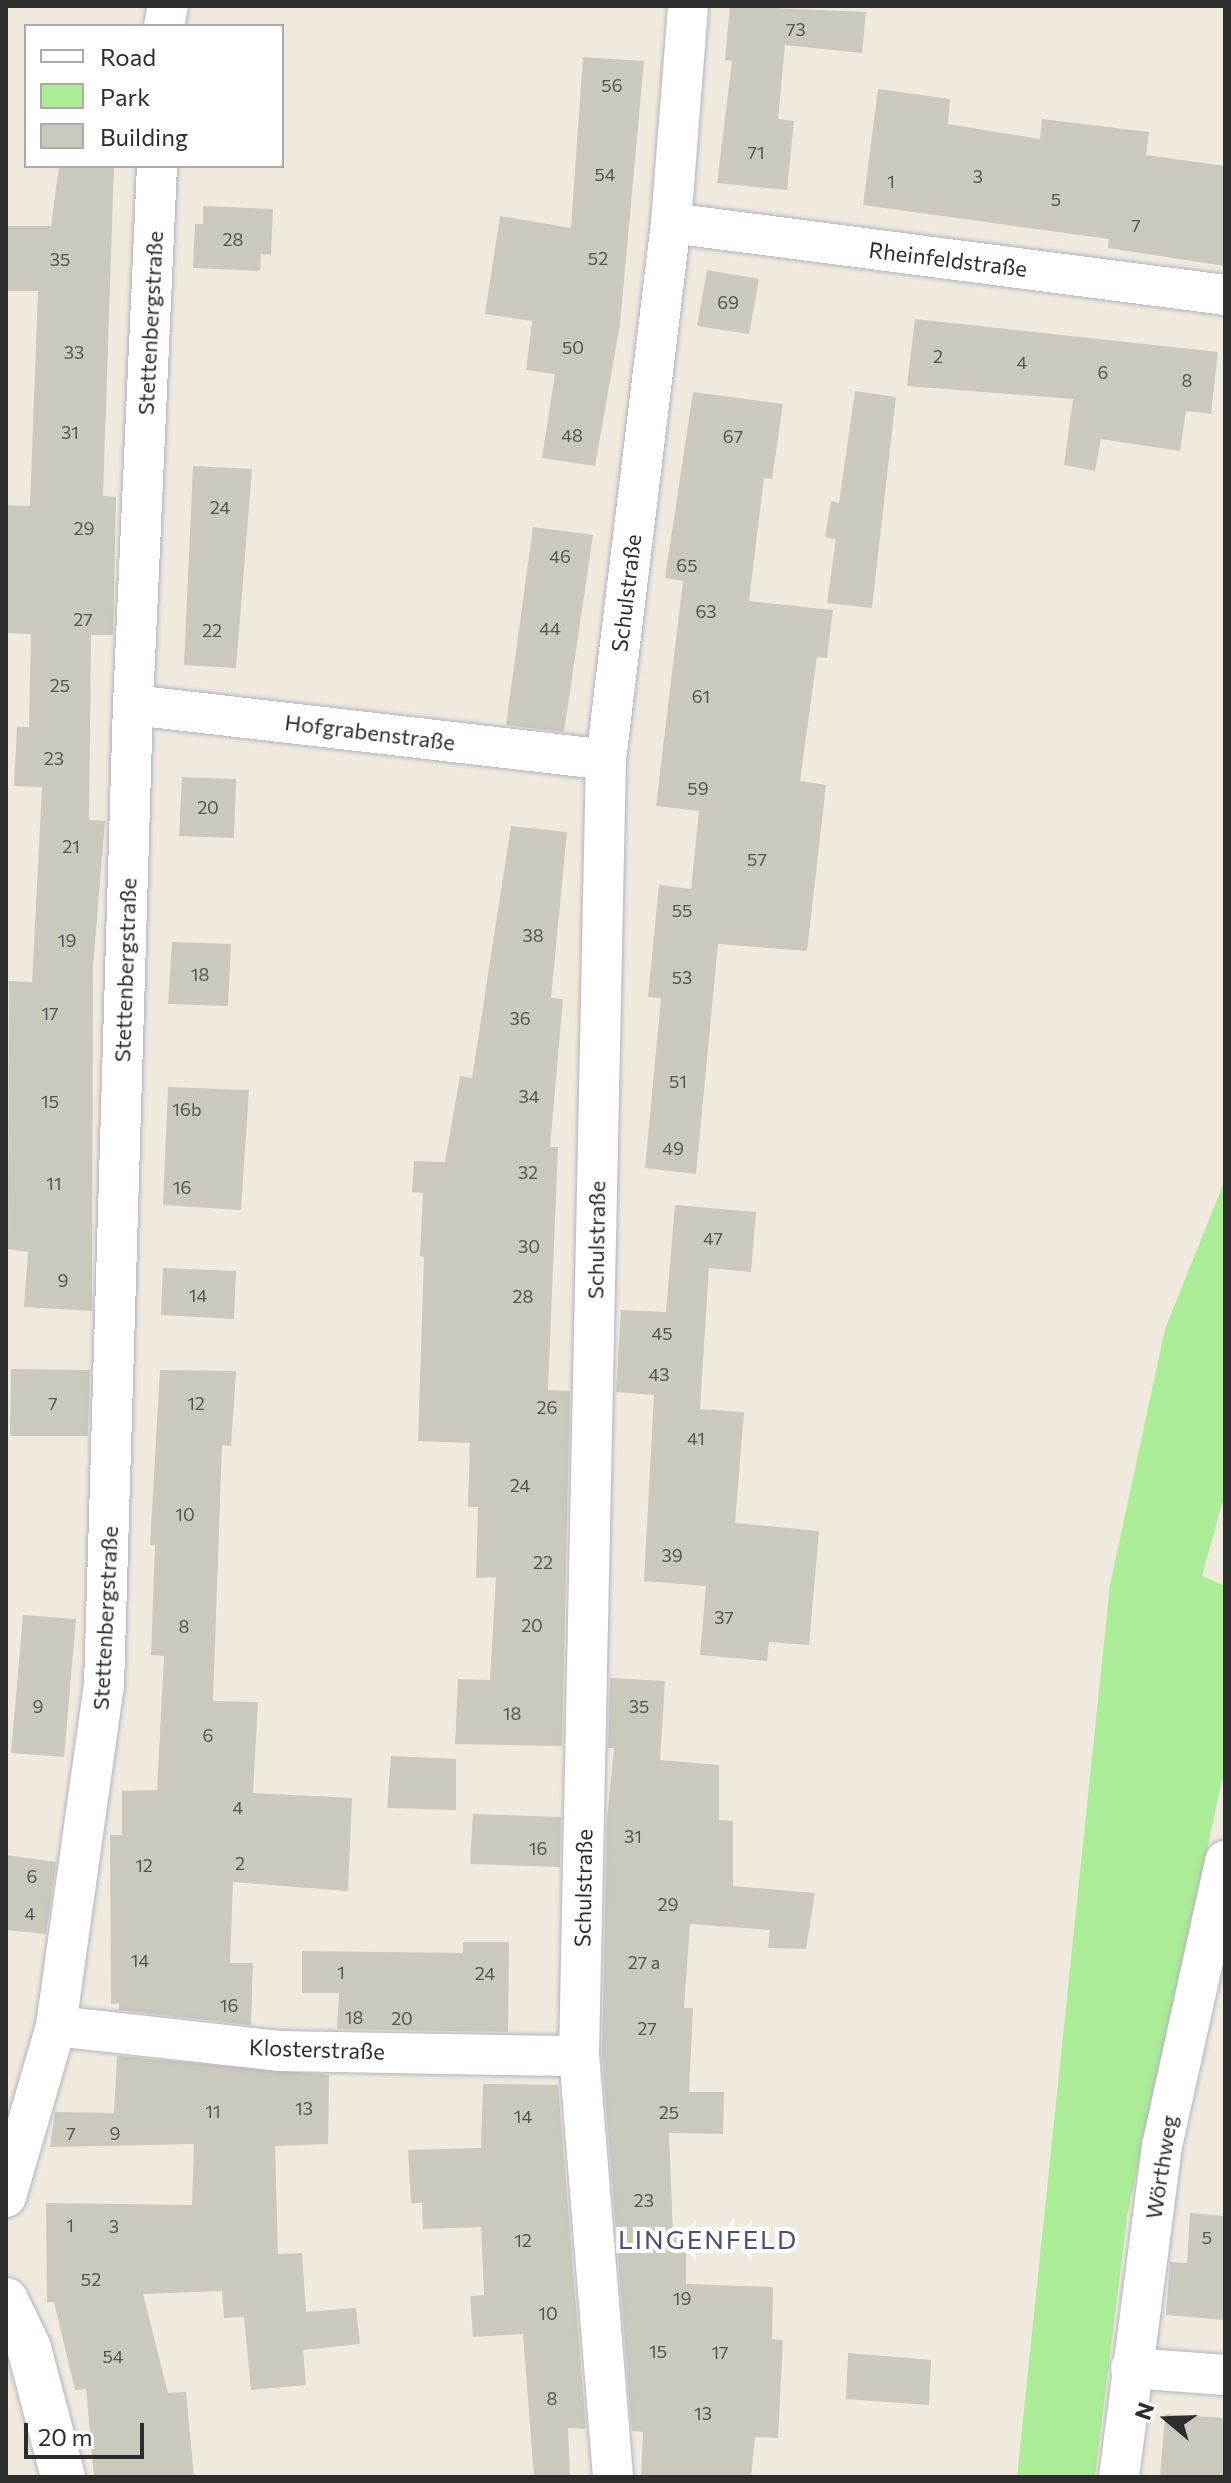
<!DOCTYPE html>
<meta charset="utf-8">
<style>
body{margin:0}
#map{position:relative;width:1231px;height:2483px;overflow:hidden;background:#f0eade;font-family:Commissioner,sans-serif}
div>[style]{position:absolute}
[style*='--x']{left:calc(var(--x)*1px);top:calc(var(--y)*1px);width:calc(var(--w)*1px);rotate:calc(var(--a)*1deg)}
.green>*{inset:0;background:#abec96}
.building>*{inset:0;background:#cbc8bd}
.roads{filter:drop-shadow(0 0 2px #b2b3c2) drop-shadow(0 0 2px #b2b3c2)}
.minor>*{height:40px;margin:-20px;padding:0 20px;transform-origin:20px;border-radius:20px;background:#fff}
.secondary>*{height:44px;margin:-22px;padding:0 22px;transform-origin:22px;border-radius:22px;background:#fff}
span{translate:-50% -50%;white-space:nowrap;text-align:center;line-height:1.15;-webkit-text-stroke:8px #fff;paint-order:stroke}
.number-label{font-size:18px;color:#545451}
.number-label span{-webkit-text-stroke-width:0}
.street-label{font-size:22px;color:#2d2d2d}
.quarter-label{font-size:26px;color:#474c84;letter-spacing:2px}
.frame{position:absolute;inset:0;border:8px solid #2d2d2d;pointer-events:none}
.legend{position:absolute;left:24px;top:24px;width:260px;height:144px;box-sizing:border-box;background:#fff;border:2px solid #ababab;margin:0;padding:10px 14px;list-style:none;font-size:24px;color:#2d2d2d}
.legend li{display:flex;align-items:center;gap:16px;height:40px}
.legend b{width:40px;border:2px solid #ababab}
.north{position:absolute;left:1127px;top:2379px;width:80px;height:80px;-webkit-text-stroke:6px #fff;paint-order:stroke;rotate:289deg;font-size:22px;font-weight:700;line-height:32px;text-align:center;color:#2d2d2d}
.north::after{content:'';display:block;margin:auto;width:28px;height:36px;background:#2d2d2d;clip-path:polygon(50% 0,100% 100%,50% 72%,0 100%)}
.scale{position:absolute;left:24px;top:2423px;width:120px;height:36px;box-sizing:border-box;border:4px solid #2d2d2d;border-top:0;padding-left:10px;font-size:24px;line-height:28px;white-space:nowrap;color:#2d2d2d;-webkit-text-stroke:6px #fff;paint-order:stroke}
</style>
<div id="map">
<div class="green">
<div style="clip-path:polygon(1225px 1180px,1225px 1493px,1202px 1576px,1225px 1586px,1225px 1767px,1127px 2217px,1095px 2477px,1017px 2477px,1110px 1585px,1165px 1329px)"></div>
</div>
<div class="building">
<div style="clip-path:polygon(730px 6px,866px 12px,862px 53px,785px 45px,778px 119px,794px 121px,787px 190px,717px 183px,732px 61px,725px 60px)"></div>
<div style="clip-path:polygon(583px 57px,644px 61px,620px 324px,595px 466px,542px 458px,555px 374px,526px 370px,532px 321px,485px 314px,500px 216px,571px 228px)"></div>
<div style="clip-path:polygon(878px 89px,950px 99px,948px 124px,1040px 139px,1042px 119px,1149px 132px,1146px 155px,1225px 166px,1225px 266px,1108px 248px,1109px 239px,863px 205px)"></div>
<div style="clip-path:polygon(59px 166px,114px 166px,103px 496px,116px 497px,113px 635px,91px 635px,89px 820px,105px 821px,93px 967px,92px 1311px,24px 1307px,28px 1252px,8px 1249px,9px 981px,32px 982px,42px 787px,14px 786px,17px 727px,29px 727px,31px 634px,6px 633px,6px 505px,30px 506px,38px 291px,6px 291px,6px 226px,51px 226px)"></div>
<div style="clip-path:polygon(203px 206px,273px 209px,271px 255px,261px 254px,260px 271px,193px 268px,195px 224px,203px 224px)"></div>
<div style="clip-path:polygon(707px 270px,759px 279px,749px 334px,697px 326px)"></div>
<div style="clip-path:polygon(915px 319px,1218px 352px,1211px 414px,1186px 411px,1180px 451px,1101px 439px,1095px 471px,1064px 465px,1073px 399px,907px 386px)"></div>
<div style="clip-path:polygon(855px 391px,896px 397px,872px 608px,827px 603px,836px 539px,825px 537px,831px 501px,839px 503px)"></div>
<div style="clip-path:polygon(693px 392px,783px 404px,772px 479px,764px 478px,749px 601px,833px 610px,827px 658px,817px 657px,800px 781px,826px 785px,807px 951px,718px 944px,696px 1174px,645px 1168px,661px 998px,648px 997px,659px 885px,691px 889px,699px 811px,656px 806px,683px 581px,665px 578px)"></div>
<div style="clip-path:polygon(193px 466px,252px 469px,236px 668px,184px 665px)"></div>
<div style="clip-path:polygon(533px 527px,593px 535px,564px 732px,506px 725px)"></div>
<div style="clip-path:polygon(182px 777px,236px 779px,234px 838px,179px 836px)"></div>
<div style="clip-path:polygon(511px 826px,567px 832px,551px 998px,563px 999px,550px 1147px,558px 1147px,548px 1390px,570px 1391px,562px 1746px,455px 1744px,458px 1679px,490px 1680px,496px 1577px,476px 1578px,478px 1507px,468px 1507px,470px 1443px,418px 1441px,424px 1257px,420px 1256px,423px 1193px,412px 1192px,414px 1161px,445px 1162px,460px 1076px,472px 1078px)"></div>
<div style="clip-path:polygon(172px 942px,231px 944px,228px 1006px,168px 1004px)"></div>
<div style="clip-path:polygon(168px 1087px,249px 1090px,241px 1210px,163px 1205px)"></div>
<div style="clip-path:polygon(675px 1205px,756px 1212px,751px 1272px,709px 1268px,700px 1409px,744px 1412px,735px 1523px,819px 1531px,809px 1645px,769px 1642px,767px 1661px,700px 1655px,706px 1586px,644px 1581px,654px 1395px,616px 1392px,621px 1310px,666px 1312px)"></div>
<div style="clip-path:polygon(163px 1268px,236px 1271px,234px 1319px,161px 1315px)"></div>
<div style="clip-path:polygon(11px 1369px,90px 1370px,88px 1436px,10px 1436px)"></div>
<div style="clip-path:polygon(160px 1370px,236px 1371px,231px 1446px,222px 1445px,213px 1701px,258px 1702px,253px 1793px,352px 1798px,348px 1891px,233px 1882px,230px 1963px,253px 1963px,251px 2025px,119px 2010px,119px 2003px,111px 2004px,110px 1835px,122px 1835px,122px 1791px,157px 1790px,164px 1656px,151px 1655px,155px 1545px,150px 1545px)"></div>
<div style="clip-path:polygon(23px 1615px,76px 1619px,64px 1757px,11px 1753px)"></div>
<div style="clip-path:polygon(610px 1678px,665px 1681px,660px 1760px,719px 1765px,719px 1820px,733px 1821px,733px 1886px,815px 1893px,806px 1949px,768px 1948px,770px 1930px,690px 1924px,684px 2008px,693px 2008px,689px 2092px,724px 2092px,723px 2134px,669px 2133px,673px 2235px,686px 2235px,686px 2284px,773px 2287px,772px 2339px,783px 2340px,778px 2438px,755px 2437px,751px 2477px,641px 2477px,643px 2432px,632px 2431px,602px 2055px,607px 1819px,614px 1748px,608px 1748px)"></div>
<div style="clip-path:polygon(391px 1756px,456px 1759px,456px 1810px,387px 1808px)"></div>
<div style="clip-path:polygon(473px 1814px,561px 1817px,560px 1867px,470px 1864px)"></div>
<div style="clip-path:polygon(6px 1855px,56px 1862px,46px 1934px,6px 1930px)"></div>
<div style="clip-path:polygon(463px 1942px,509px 1942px,508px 2032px,337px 2029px,339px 1993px,302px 1993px,302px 1951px,463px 1953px)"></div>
<div style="clip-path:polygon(117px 2056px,329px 2075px,328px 2144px,275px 2146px,278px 2254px,302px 2253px,306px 2312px,356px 2308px,360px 2344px,303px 2350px,306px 2385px,251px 2390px,244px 2317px,224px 2318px,222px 2291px,143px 2294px,168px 2393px,186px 2392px,194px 2477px,94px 2477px,86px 2389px,75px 2390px,54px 2302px,47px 2302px,46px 2203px,192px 2205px,194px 2144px,50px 2147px,55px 2112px,114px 2113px)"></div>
<div style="clip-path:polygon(483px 2084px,558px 2085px,586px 2429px,568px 2428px,570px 2477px,534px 2477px,523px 2334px,473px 2337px,470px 2296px,484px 2295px,481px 2227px,423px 2229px,422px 2203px,411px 2203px,408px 2150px,481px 2148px)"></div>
<div style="clip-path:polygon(1190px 2213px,1225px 2216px,1225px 2320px,1166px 2315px,1170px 2262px,1187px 2263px)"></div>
<div style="clip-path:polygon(848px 2353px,931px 2360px,929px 2405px,846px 2399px)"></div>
<div style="clip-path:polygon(1165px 2414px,1225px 2418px,1225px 2477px,1160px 2477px)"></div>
</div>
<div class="roads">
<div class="minor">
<div style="--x:164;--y:26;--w:20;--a:-79"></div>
<div style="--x:671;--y:223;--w:559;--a:7.4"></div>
<div style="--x:133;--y:705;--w:476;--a:6.6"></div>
<div style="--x:56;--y:2026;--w:224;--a:6.4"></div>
<div style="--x:279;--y:2051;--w:300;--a:1"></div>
<div style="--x:6;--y:2197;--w:178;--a:-73.7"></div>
<div style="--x:56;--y:2026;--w:343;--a:-82"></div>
<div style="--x:104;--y:1686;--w:981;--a:-88.31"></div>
<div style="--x:133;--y:705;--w:540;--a:-87.45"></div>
<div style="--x:1131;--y:2368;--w:94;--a:4.3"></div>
<div style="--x:613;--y:2477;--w:422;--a:-94.6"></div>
<div style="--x:579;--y:2056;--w:1296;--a:-88.81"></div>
<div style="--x:606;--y:760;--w:541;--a:-83.1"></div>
<div style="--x:671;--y:223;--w:218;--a:-85.5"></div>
<div style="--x:1119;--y:2477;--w:334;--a:-82.6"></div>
<div style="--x:1162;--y:2146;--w:292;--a:-77.5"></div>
</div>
<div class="secondary">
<div style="--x:6;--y:2300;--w:53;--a:64.4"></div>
<div style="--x:29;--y:2348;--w:133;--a:75.2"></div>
</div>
</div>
<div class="number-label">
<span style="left:796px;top:29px">73</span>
<span style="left:612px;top:85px">56</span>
<span style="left:756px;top:152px">71</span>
<span style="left:605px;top:174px">54</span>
<span style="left:978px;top:176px">3</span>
<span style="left:891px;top:181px">1</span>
<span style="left:1056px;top:199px">5</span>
<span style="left:1136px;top:225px">7</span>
<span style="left:233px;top:239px">28</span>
<span style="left:598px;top:258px">52</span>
<span style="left:60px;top:259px">35</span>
<span style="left:728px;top:302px">69</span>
<span style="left:573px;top:347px">50</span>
<span style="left:74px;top:352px">33</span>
<span style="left:938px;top:356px">2</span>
<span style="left:1022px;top:362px">4</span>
<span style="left:1103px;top:372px">6</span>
<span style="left:1187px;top:380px">8</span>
<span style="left:70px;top:432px">31</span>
<span style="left:572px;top:435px">48</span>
<span style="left:733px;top:436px">67</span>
<span style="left:220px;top:507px">24</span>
<span style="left:84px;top:528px">29</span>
<span style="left:560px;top:556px">46</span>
<span style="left:687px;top:565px">65</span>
<span style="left:706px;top:611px">63</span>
<span style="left:83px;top:619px">27</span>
<span style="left:550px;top:628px">44</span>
<span style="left:212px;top:630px">22</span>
<span style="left:60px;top:685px">25</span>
<span style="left:701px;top:696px">61</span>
<span style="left:54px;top:758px">23</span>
<span style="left:698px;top:788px">59</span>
<span style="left:208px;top:807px">20</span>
<span style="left:71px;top:846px">21</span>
<span style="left:757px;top:859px">57</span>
<span style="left:682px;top:910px">55</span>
<span style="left:533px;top:935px">38</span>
<span style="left:67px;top:940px">19</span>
<span style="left:200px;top:974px">18</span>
<span style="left:682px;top:977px">53</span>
<span style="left:50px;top:1013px">17</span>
<span style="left:520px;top:1018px">36</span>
<span style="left:678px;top:1081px">51</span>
<span style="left:529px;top:1096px">34</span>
<span style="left:50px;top:1101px">15</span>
<span style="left:187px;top:1109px">16b</span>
<span style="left:673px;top:1148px">49</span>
<span style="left:528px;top:1172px">32</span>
<span style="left:54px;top:1183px">11</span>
<span style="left:182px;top:1187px">16</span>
<span style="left:713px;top:1238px">47</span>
<span style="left:529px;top:1246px">30</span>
<span style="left:63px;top:1280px">9</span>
<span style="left:198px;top:1295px">14</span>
<span style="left:523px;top:1296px">28</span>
<span style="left:662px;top:1333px">45</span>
<span style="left:659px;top:1374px">43</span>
<span style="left:53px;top:1403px">7</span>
<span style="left:196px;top:1403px">12</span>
<span style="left:547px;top:1407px">26</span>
<span style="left:696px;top:1438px">41</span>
<span style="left:520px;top:1485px">24</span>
<span style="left:185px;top:1514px">10</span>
<span style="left:672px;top:1555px">39</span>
<span style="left:543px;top:1562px">22</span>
<span style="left:724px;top:1617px">37</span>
<span style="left:532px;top:1625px">20</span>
<span style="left:184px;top:1626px">8</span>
<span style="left:38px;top:1706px">9</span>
<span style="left:639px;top:1706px">35</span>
<span style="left:512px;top:1713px">18</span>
<span style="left:208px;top:1735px">6</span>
<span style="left:238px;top:1807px">4</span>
<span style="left:633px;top:1836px">31</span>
<span style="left:538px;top:1848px">16</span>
<span style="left:240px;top:1863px">2</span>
<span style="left:144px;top:1865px">12</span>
<span style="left:32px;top:1876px">6</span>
<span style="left:668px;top:1904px">29</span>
<span style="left:30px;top:1913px">4</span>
<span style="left:140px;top:1960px">14</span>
<span style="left:644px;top:1962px">27 a</span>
<span style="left:341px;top:1972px">1</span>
<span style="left:485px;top:1973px">24</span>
<span style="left:229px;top:2005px">16</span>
<span style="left:354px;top:2017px">18</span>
<span style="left:402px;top:2018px">20</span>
<span style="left:647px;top:2028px">27</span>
<span style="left:304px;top:2108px">13</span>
<span style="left:213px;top:2111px">11</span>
<span style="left:669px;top:2112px">25</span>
<span style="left:523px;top:2116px">14</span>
<span style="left:71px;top:2133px">7</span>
<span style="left:115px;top:2133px">9</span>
<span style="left:644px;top:2200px">23</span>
<span style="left:70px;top:2225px">1</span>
<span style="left:114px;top:2226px">3</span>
<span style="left:1207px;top:2237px">5</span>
<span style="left:523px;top:2240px">12</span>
<span style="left:91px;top:2279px">52</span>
<span style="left:682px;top:2298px">19</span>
<span style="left:548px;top:2313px">10</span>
<span style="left:658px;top:2351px">15</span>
<span style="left:720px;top:2352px">17</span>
<span style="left:113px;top:2356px">54</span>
<span style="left:552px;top:2398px">8</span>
<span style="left:703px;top:2413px">13</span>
</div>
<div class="street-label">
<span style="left:948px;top:259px;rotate:7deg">Rheinfeldstraße</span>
<span style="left:150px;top:323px;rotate:-87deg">Stettenbergstraße</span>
<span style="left:626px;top:593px;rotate:-83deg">Schulstraße</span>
<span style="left:370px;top:732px;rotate:7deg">Hofgrabenstraße</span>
<span style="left:125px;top:970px;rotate:-88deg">Stettenbergstraße</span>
<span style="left:596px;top:1240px;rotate:-89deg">Schulstraße</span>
<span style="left:105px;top:1618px;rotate:-87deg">Stettenbergstraße</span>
<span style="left:583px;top:1888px;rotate:-89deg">Schulstraße</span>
<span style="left:317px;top:2049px;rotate:2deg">Klosterstraße</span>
<span style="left:1161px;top:2167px;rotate:-81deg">Wörthweg</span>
</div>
<div class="quarter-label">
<span style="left:708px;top:2239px">LINGENFELD</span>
</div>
<div class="frame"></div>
<ul class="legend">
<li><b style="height:10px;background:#fff"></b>Road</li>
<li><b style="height:22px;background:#abec96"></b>Park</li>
<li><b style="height:22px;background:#cbc8bd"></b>Building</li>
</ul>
<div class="north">N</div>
<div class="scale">20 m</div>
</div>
